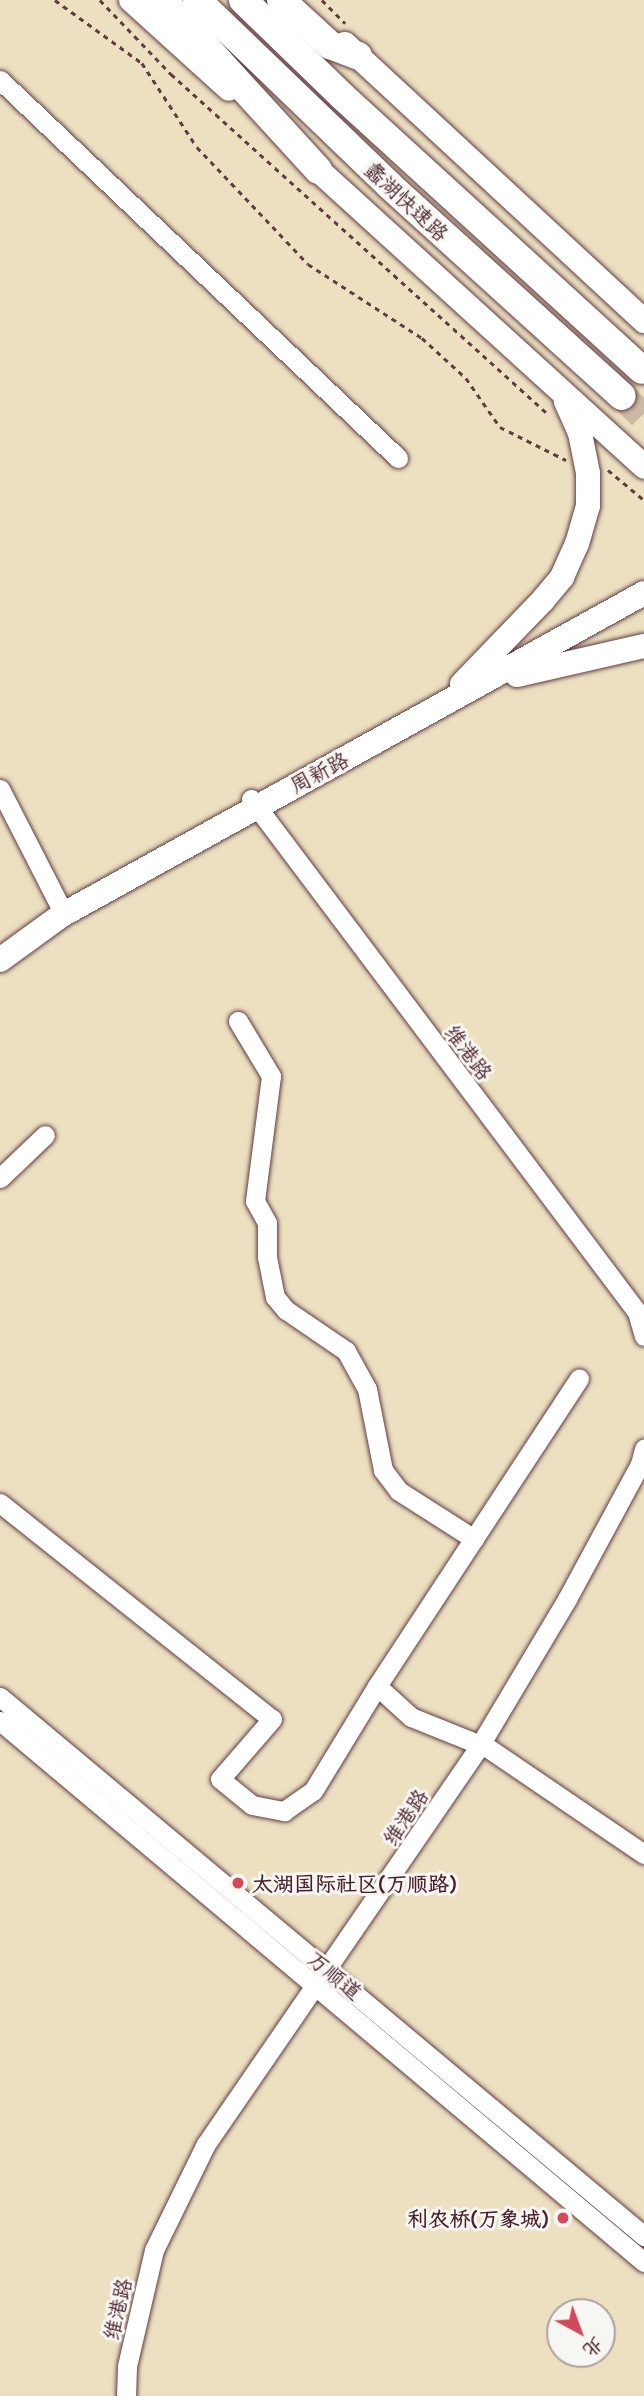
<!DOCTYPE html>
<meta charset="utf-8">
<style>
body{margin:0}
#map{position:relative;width:644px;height:2396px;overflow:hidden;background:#ece0c1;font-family:Mali,"LXGW WenKai TC",sans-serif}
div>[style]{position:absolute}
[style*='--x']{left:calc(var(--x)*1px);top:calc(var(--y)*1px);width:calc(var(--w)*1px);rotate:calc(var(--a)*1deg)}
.highway-tunnel>*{height:28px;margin-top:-14px;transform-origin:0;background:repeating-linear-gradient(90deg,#ccb9a3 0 28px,transparent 0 42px)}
.path>*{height:2.5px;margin-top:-1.25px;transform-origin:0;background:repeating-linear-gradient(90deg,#623c42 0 5px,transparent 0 10px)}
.roads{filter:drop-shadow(0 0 2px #623c42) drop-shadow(0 0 2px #623c42)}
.minor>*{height:19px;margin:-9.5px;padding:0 9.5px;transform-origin:9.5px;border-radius:9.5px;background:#fff}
.major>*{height:24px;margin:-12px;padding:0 12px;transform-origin:12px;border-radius:12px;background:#fff}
.highway>*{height:28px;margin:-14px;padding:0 14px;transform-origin:14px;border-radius:14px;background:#fff}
.dots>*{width:19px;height:19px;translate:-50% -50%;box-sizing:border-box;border:4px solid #f6f6f2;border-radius:50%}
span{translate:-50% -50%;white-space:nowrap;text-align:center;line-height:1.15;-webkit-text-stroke:6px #f6f6f2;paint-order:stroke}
.street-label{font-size:21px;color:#4a1f2b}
.poi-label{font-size:21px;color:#4a1f2b;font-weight:700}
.left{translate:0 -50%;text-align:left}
.right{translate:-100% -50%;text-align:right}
.north{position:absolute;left:546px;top:2298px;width:70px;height:70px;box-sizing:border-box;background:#f6f6f2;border:2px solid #b1a0a2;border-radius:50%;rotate:139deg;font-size:19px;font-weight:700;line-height:28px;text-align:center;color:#4a1f2b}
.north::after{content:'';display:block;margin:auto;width:24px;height:32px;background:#d1495b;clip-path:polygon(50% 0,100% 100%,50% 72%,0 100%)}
</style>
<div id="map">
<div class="highway-tunnel">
<div style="--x:622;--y:396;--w:30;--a:44"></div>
</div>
<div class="path">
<div style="--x:55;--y:0;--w:107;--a:35.9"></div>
<div style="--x:142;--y:63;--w:100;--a:56.8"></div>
<div style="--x:197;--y:147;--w:161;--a:46.5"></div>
<div style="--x:308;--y:264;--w:136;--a:33"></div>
<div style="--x:422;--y:338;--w:59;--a:42.3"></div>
<div style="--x:466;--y:378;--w:60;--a:55.2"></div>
<div style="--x:500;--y:427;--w:74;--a:26.6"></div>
<div style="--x:100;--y:0;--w:103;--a:46.2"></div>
<div style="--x:171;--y:74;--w:506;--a:42.04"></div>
<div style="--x:322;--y:0;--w:33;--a:45"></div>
<div style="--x:608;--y:470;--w:47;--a:39.8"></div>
</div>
<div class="roads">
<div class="minor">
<div style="--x:0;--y:80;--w:549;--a:43.52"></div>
<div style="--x:0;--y:789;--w:131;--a:62.9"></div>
<div style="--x:251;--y:799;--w:642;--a:53.04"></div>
<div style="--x:637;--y:1312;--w:25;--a:74"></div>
<div style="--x:238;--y:1021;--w:64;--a:59"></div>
<div style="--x:271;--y:1076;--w:126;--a:97.3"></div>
<div style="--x:255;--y:1201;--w:25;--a:61"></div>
<div style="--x:267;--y:1223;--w:34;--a:90"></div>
<div style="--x:267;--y:1257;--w:41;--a:78.7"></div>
<div style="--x:275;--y:1297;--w:17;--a:50"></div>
<div style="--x:286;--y:1310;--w:73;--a:34.3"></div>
<div style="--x:346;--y:1351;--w:43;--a:61.1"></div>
<div style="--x:367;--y:1389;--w:83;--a:78.8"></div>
<div style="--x:383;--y:1470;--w:26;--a:53"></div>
<div style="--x:399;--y:1491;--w:89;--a:32.6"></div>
<div style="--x:0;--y:1178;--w:62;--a:-43.7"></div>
<div style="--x:0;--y:1503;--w:347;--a:38.5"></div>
<div style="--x:272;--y:1719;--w:79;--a:130.9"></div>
<div style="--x:220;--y:1779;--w:41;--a:39.1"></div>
<div style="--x:252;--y:1805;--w:33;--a:11"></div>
<div style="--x:284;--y:1811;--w:35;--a:-35"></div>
<div style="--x:313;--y:1791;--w:123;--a:-58.6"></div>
<div style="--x:377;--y:1686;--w:46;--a:42.4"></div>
<div style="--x:411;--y:1717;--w:83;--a:21.9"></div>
<div style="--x:488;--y:1748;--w:189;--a:34.2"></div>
<div style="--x:377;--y:1686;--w:368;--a:-56.7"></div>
<div style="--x:0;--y:1697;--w:840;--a:39.93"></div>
<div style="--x:0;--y:1721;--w:841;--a:40.03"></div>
<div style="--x:126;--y:2396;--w:30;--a:-88"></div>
<div style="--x:127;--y:2366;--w:119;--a:-76.9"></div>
<div style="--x:154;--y:2250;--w:118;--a:-63.9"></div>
<div style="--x:206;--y:2144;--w:484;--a:-55.5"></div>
<div style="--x:480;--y:1745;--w:170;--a:-59.2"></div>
<div style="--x:567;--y:1599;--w:153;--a:-61.6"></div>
<div style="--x:640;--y:1464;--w:16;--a:-75"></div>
</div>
<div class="major">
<div style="--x:131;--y:0;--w:132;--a:42.2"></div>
<div style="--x:345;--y:44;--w:408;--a:42.8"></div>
<div style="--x:305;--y:158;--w:459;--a:42.3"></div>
<div style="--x:517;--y:675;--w:130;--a:-12.9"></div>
<div style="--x:462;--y:684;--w:117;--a:-46"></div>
<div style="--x:543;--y:600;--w:30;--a:-50"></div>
<div style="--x:562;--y:577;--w:36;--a:-66"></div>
<div style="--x:577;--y:544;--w:40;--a:-74"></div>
<div style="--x:588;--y:506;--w:33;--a:-90"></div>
<div style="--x:588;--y:473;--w:41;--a:-101.3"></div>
<div style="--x:580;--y:433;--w:35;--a:-114"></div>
<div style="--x:0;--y:960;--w:77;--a:-36"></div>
<div style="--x:62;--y:915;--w:665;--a:-28.95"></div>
</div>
<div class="highway">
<div style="--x:163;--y:0;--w:230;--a:47.6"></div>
<div style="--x:197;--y:0;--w:267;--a:43.9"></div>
<div style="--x:389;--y:185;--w:314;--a:42.2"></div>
<div style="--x:243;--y:0;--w:138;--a:44.1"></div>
<div style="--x:342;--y:96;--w:406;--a:42.4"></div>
<div style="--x:281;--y:0;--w:67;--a:42.6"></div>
<div style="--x:330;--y:45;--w:30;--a:21"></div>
</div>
</div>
<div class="dots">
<div style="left:238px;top:1883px;background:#d1495b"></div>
<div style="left:563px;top:2218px;background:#d1495b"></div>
</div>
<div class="street-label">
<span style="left:407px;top:201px;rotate:43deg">蠡湖快速路</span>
<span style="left:319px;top:772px;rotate:-28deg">周新路</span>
<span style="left:469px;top:1052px;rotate:53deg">维港路</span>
<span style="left:405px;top:1817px;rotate:-56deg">维港路</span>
<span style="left:335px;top:1975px;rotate:40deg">万顺道</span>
<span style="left:117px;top:2309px;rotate:-77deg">维港路</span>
</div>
<div class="poi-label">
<span class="left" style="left:252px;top:1883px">太湖国际社区(万顺路)</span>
<span class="right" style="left:549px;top:2218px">利农桥(万象城)</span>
</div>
<div class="north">北</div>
</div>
